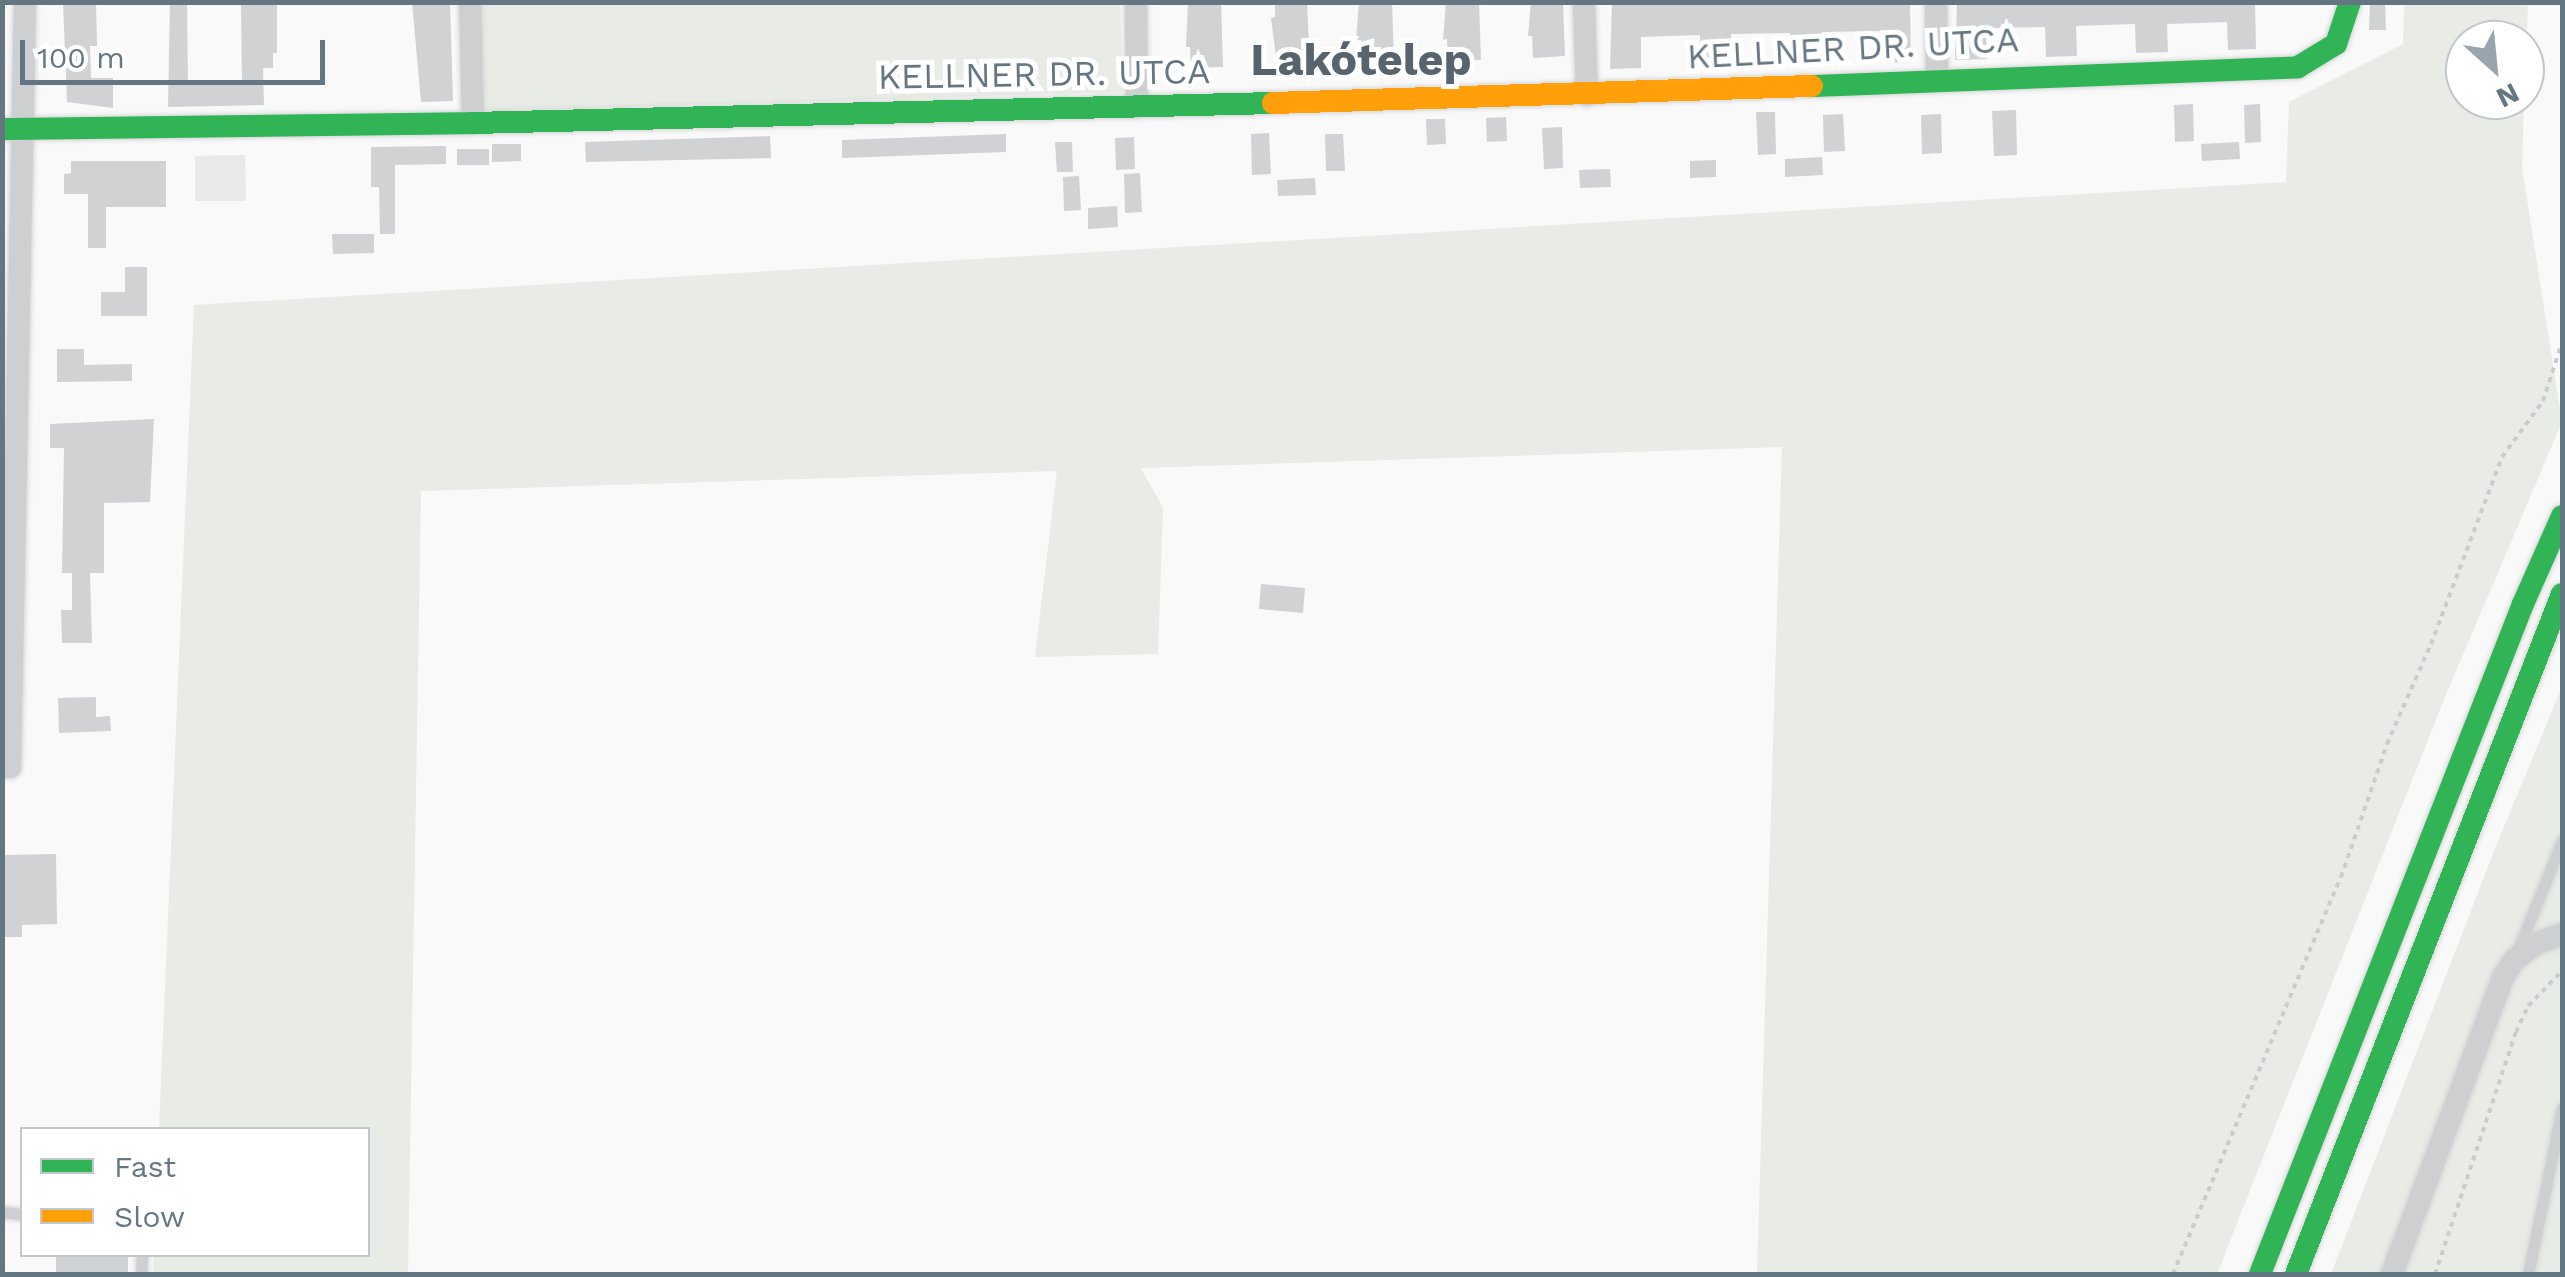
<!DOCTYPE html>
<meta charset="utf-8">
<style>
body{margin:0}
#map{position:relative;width:2565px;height:1277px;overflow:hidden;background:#f9f9f9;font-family:"Work Sans",sans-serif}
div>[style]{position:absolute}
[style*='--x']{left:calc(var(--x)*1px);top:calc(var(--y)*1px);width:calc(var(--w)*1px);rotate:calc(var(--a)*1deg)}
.built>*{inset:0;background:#e8e9e9}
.green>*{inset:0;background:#e8ebe6}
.building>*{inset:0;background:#d0d2d3}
.path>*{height:4px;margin-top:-2px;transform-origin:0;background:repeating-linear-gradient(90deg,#cbcccd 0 5px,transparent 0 10px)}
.roads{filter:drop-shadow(0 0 2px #d5d6d7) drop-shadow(0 0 2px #d5d6d7)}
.lane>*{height:11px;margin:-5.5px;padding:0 5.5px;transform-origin:5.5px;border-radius:5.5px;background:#cecfd0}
.street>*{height:22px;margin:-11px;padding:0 11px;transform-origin:11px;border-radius:11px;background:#cecfd0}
.fast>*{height:22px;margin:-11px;padding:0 11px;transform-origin:11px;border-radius:11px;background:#30b455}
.slow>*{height:22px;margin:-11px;padding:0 11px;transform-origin:11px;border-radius:11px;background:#ff9f0a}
span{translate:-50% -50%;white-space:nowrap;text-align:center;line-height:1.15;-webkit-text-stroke:10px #fff;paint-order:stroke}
.street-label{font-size:35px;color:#657683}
.district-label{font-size:45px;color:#57646e;font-weight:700}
.frame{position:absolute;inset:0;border:5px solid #657683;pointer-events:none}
.legend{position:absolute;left:20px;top:1127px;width:350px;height:130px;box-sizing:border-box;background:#fff;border:2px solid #c1c8cd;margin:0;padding:12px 18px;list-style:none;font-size:30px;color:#657683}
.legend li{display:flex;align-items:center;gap:20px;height:50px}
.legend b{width:50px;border:2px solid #c1c8cd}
.north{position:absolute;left:2445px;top:20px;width:100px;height:100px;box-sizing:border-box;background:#fff;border:2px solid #c1c8cd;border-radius:50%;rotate:153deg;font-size:28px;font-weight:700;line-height:40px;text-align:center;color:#657683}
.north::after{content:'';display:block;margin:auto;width:35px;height:45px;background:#99a4ac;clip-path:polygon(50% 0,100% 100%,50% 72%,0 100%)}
.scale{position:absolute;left:20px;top:40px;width:305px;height:45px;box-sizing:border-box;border:5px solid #657683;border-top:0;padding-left:12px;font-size:30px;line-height:35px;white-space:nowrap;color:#657683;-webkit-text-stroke:8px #fff;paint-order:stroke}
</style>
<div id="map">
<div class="built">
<div style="clip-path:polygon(245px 155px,246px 201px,195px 201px,195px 156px)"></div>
</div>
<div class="green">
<div style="clip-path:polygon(477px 3px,1120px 3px,1123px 92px,480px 111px)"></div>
<div style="clip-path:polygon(2404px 3px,2528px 3px,2525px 79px,2525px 40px,2465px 40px,2465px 100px,2524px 100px,2522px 168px,2562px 422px,2445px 697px,2217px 1274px,1757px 1274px,1782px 447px,1141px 468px,1163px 508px,1158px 654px,1035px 657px,1057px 471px,421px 491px,408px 1274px,153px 1274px,154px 1255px,368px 1254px,368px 1130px,159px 1129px,194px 305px,2286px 182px,2289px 102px,2403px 44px)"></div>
<div style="clip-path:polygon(2562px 687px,2562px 1274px,2331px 1274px,2494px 851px)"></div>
</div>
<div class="building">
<div style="clip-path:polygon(63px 2px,96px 2px,97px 46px,90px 46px,91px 78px,113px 78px,113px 108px,67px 102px)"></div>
<div style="clip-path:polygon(170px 2px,187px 2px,188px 85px,242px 84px,241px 2px,277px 2px,277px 53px,273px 53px,273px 68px,263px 68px,264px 105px,168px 107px)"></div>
<div style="clip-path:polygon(412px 2px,450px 2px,453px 101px,421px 102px)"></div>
<div style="clip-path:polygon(1188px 2px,1221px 2px,1223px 67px,1191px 68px,1190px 47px,1186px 47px)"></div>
<div style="clip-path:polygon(1275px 2px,1307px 2px,1310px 64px,1277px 65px,1271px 18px,1275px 17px)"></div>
<div style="clip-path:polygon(1359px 2px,1392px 2px,1394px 60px,1362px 62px,1361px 40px,1356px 40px)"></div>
<div style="clip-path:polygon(1446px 2px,1479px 2px,1481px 60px,1448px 61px,1447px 39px,1443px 40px)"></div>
<div style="clip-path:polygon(1531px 2px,1563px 2px,1565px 56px,1533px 58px,1532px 36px,1528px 36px)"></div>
<div style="clip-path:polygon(1612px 2px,1910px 2px,1911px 62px,1883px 63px,1882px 31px,1822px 32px,1823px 66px,1791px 66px,1790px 33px,1731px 34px,1732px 68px,1701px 68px,1700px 35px,1641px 37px,1641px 68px,1610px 69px)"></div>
<div style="clip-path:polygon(1957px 2px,2255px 2px,2256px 49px,2228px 50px,2227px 22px,2167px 24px,2168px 52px,2136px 53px,2135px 24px,2076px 26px,2077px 56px,2046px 57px,2045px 27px,1986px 28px,1987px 59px,1955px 60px)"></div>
<div style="clip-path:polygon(2370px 2px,2385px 2px,2386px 30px,2369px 30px)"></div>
<div style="clip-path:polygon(2193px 104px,2194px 141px,2175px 142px,2174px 105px)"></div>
<div style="clip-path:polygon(2260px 104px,2261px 142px,2245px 143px,2244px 105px)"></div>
<div style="clip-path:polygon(2016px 110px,2017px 155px,1994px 156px,1992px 111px)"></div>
<div style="clip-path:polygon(1756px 112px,1775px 112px,1776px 154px,1758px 155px)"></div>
<div style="clip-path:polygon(1843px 114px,1845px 151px,1824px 152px,1823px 115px)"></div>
<div style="clip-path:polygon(1941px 114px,1942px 153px,1922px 154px,1921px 115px)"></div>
<div style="clip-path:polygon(1506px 117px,1507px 141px,1487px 142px,1486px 118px)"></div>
<div style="clip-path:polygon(1426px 119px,1445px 119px,1446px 144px,1427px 145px)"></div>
<div style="clip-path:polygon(1562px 127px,1563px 168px,1544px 169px,1542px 128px)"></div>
<div style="clip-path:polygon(1269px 133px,1271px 174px,1252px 175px,1251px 134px)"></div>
<div style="clip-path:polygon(1006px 134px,1006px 152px,842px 158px,842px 140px)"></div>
<div style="clip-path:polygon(1325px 134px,1343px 134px,1345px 171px,1326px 171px)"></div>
<div style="clip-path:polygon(770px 136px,771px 158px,586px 162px,585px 142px)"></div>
<div style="clip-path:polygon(1134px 137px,1135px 169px,1116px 170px,1115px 138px)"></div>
<div style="clip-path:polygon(1055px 142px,1072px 142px,1073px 172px,1057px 172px)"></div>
<div style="clip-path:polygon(2239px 142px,2240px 159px,2202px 161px,2201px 144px)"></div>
<div style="clip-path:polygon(492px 144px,521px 144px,521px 161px,492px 162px)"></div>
<div style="clip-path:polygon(446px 146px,446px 164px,395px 165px,395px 234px,380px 234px,379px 187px,371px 187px,371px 147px)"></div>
<div style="clip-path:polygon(457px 149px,489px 149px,489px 165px,457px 165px)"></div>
<div style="clip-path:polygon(1822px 157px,1823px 175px,1785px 177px,1785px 159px)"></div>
<div style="clip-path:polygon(1716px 160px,1716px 177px,1690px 178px,1690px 161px)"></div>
<div style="clip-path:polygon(71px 161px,166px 161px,166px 207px,106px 207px,106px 248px,88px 248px,88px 194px,64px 194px,64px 174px,71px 173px)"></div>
<div style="clip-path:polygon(1610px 169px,1611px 187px,1580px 188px,1579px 170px)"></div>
<div style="clip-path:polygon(1140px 173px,1142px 212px,1125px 213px,1124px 174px)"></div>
<div style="clip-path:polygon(1079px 176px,1081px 210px,1064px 211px,1063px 177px)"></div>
<div style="clip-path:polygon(1315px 178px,1316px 195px,1278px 196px,1277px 180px)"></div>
<div style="clip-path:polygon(1117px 206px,1118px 227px,1088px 229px,1088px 208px)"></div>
<div style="clip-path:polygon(332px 234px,374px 234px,374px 253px,333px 254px)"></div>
<div style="clip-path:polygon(125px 267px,147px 267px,147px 316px,101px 316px,101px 292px,125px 292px)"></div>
<div style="clip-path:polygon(57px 349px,84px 349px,84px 365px,132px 364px,132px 381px,57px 382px)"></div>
<div style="clip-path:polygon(154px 419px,150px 502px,104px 503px,104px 573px,90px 573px,92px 643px,62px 643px,61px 610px,72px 610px,72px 573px,62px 573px,64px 448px,50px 448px,50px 424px)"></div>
<div style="clip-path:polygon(1261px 584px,1305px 588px,1303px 613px,1259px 609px)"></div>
<div style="clip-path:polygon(96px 697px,96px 717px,110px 716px,111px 731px,59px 733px,58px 698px)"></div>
<div style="clip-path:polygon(56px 854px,57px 924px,22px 925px,22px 937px,2px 937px,2px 855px)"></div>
<div style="clip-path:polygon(56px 1254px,128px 1254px,128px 1274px,56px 1274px)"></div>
</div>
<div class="path">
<div style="--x:2173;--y:1274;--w:431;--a:-67.1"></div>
<div style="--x:2341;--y:877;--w:141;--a:-70.9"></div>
<div style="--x:2387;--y:744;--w:109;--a:-66.3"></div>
<div style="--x:2431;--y:644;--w:200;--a:-69.2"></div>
<div style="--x:2502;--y:457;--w:69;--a:-53.8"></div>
<div style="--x:2543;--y:401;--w:62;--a:-72.1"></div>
<div style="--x:2435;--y:1274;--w:255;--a:-71.5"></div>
<div style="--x:2516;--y:1032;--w:29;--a:-65"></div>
<div style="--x:2528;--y:1006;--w:49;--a:-45.8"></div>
</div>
<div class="roads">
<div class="lane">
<div style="--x:2517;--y:952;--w:120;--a:-67.9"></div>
<div style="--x:2;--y:1212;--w:20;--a:6"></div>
<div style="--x:141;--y:1274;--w:20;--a:-87"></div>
<div style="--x:2528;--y:1274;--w:169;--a:-78.4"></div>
</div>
<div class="street">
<div style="--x:470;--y:2;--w:121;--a:88.6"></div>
<div style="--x:1136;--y:2;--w:105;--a:89.5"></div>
<div style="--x:1584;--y:2;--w:93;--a:88.2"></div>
<div style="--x:1936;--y:2;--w:76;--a:89.2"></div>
<div style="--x:2;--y:767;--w:8;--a:0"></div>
<div style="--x:10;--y:767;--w:765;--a:-88.88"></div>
<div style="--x:2392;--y:1274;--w:317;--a:-69.5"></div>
<div style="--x:2503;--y:977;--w:20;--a:-57"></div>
<div style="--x:2514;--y:960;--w:26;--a:-37"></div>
<div style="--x:2535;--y:944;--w:29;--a:-20"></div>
</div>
<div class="fast">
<div style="--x:1812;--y:86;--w:486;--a:-2.2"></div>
<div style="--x:2298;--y:67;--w:44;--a:-31.2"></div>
<div style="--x:2336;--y:44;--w:44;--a:-71.6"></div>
<div style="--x:2;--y:129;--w:471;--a:-0.7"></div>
<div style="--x:473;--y:123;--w:800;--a:-1.43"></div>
<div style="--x:2260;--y:1274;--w:720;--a:-68.57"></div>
<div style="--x:2523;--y:604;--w:96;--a:-66.1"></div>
<div style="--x:2296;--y:1274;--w:730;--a:-68.64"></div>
</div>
<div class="slow">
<div style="--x:1273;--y:103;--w:539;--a:-1.81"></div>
</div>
</div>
<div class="street-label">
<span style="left:1853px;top:48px;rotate:-3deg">KELLNER DR. UTCA</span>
<span style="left:1044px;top:74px;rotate:-1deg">KELLNER DR. UTCA</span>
</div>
<div class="district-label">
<span style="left:1361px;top:60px">Lakótelep</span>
</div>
<div class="frame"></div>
<ul class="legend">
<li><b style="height:12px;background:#30b455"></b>Fast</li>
<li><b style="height:12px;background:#ff9f0a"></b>Slow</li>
</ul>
<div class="north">N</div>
<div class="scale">100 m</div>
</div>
